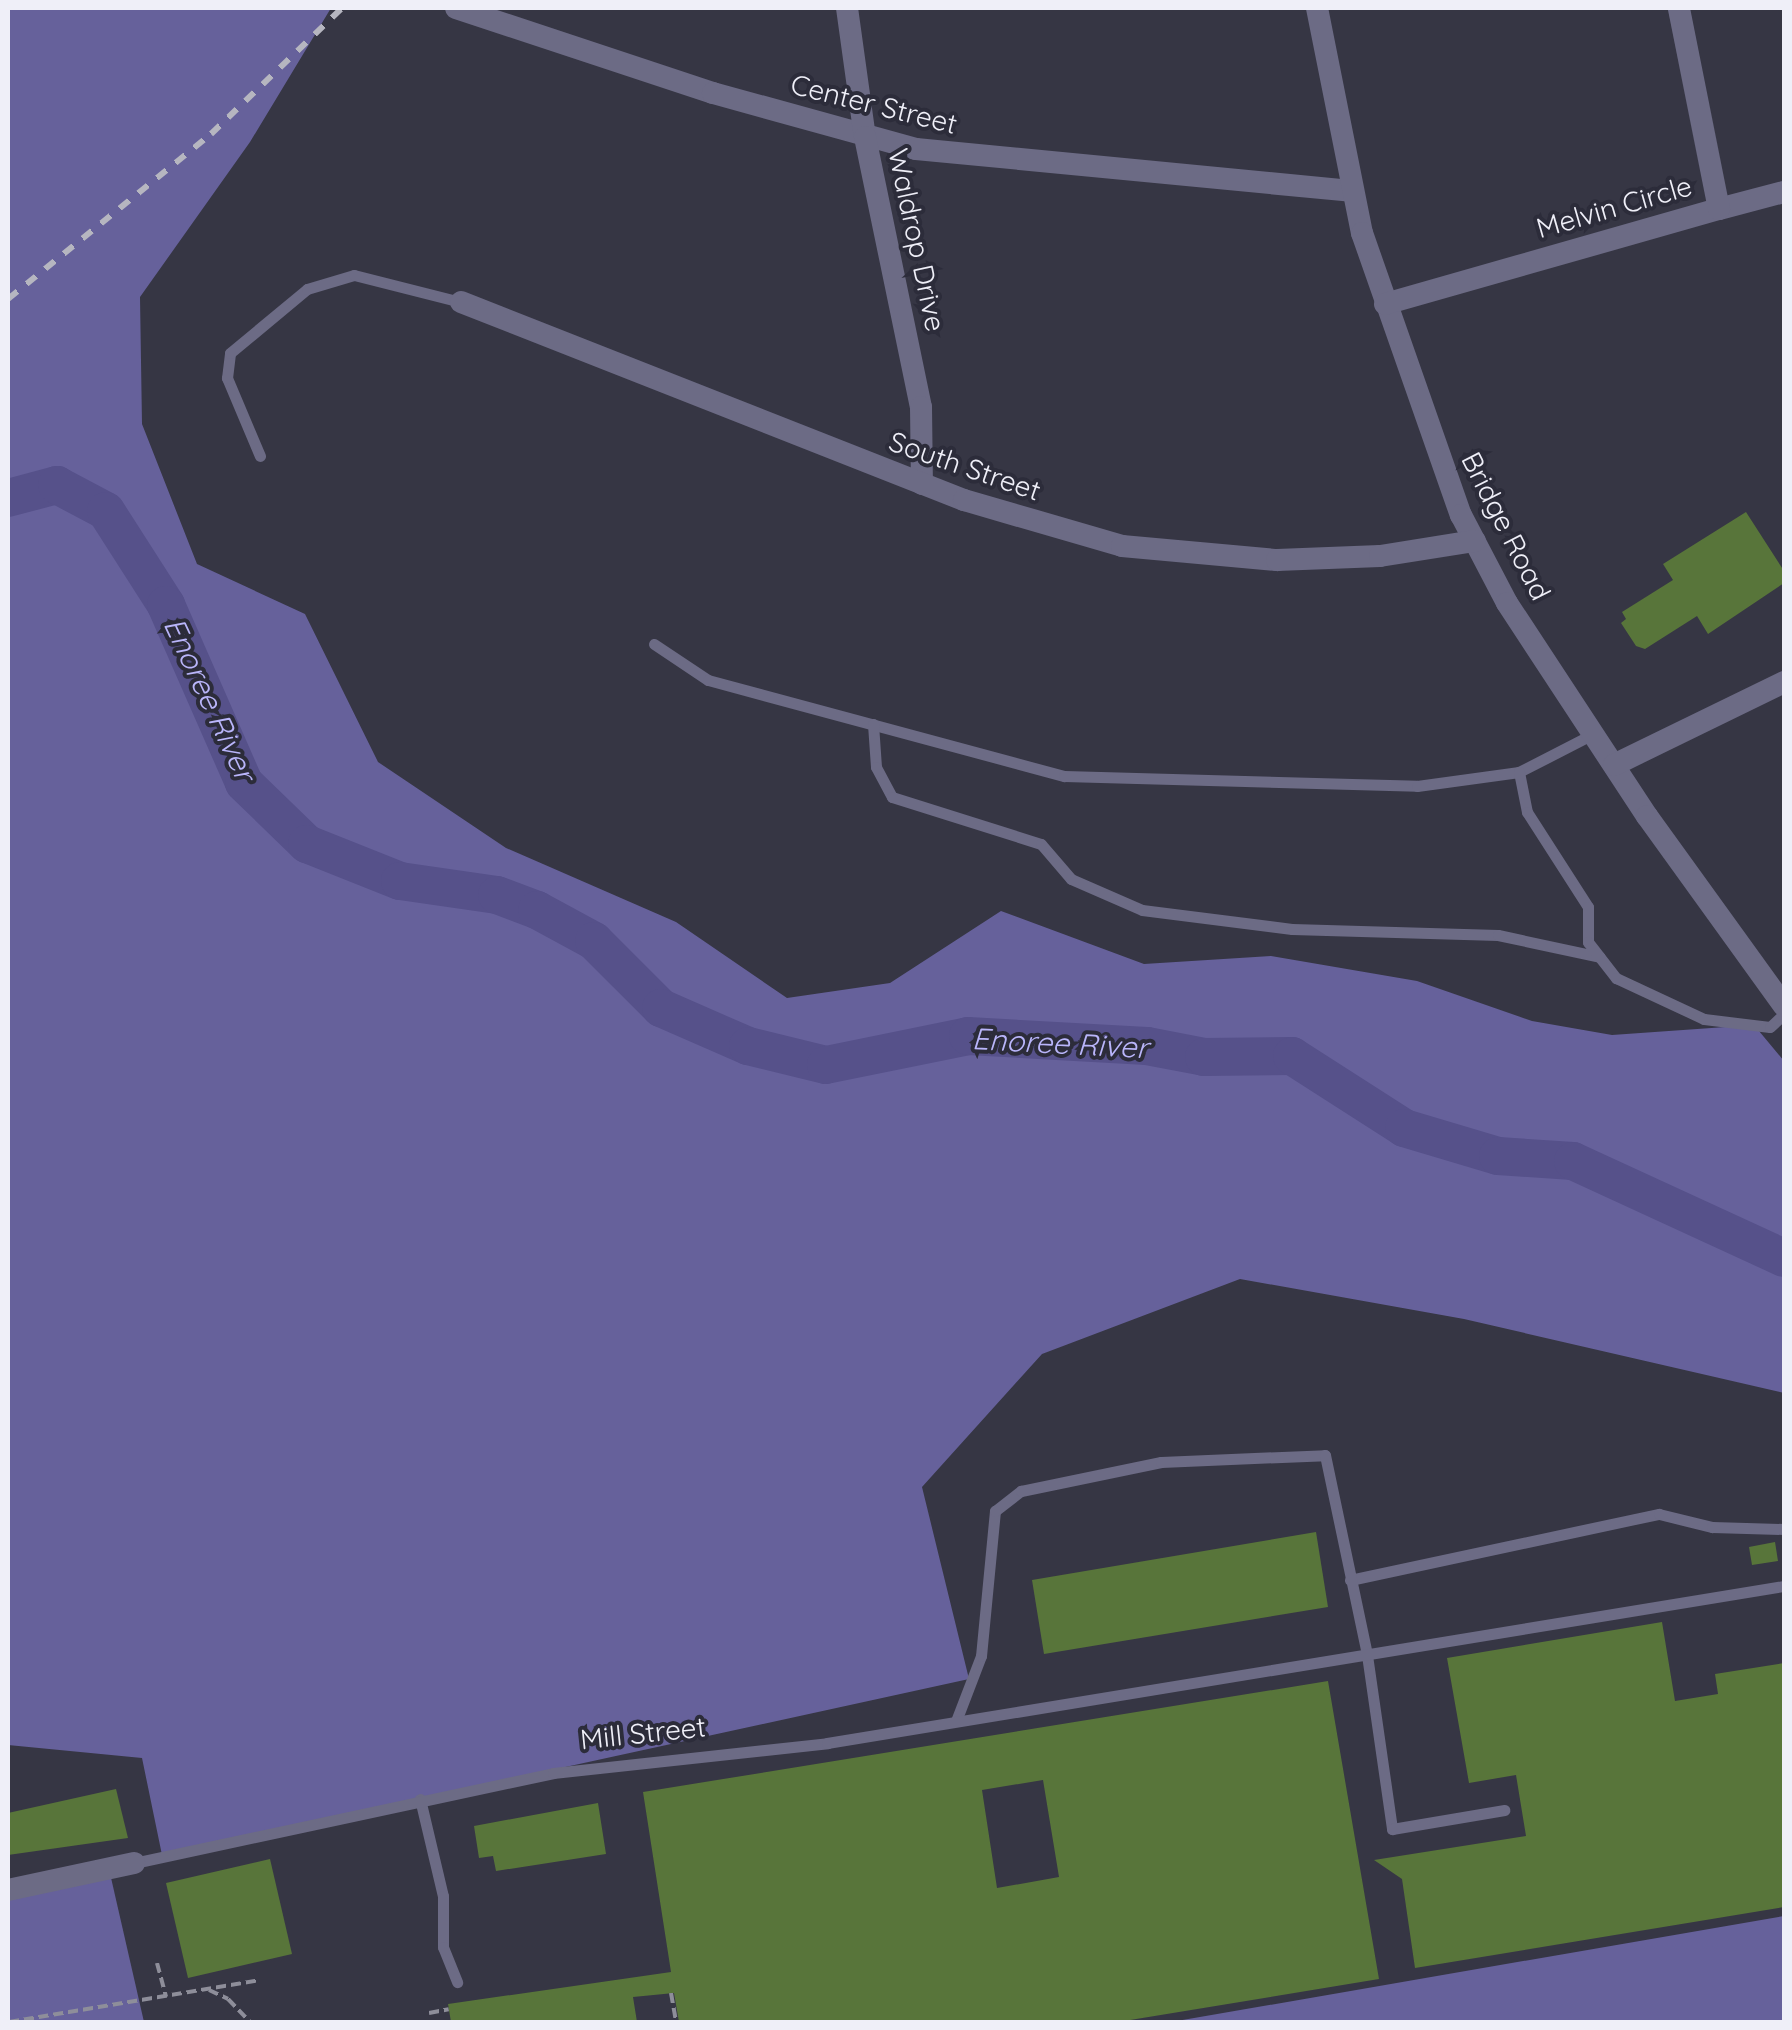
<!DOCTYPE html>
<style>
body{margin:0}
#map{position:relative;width:1792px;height:2030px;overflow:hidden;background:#363644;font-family:Quicksand,sans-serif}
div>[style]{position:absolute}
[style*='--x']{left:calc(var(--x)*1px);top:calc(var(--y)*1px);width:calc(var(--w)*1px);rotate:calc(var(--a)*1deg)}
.forest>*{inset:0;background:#66619b}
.river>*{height:38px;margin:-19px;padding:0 19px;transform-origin:19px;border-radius:19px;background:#56518a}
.building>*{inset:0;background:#58753a}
.path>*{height:4px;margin-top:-2px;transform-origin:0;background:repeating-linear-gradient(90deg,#8e8e9a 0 10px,transparent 0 15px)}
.lane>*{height:11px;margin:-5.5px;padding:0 5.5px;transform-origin:5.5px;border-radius:5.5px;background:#6c6b85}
.street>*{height:22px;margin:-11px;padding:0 11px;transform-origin:11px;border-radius:11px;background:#6c6b85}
.rail>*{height:6px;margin-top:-3px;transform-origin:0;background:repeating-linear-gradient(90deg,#b6b6c0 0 12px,transparent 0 24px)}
span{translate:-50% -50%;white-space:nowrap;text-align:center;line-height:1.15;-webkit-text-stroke:8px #2c2c3a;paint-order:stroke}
.street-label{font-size:28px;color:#efeff8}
.water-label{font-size:30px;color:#b9b5fa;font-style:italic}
.frame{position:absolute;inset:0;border:10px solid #efeff8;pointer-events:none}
</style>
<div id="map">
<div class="forest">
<div style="clip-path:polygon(8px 8px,331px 8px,250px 142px,140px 297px,142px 424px,197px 564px,305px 614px,378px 762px,506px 848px,676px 922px,787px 998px,890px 983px,1001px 911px,1144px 964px,1271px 956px,1417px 981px,1532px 1021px,1612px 1035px,1754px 1025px,1784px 1061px,1784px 1393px,1464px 1319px,1240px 1279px,1042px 1354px,922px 1487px,969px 1679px,162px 1855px,142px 1758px,8px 1745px)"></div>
<div style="clip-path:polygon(109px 1869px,144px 2022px,8px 2022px,8px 1895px)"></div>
<div style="clip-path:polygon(1784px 1916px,1784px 2022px,1171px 2022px)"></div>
</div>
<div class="river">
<div style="--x:8;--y:498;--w:51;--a:-14.9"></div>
<div style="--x:57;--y:485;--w:55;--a:28"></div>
<div style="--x:106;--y:511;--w:112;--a:57.4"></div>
<div style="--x:166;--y:605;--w:194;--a:66.3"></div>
<div style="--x:244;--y:783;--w:88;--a:44.1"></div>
<div style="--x:307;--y:844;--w:100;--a:21.7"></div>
<div style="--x:400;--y:881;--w:98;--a:8.2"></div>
<div style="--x:497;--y:895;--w:43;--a:20.6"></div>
<div style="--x:537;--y:910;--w:65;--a:28.5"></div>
<div style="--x:594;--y:941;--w:95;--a:45"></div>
<div style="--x:661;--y:1008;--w:95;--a:23.6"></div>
<div style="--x:748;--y:1046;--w:80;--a:13.7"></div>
<div style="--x:826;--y:1065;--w:145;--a:-11.5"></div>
<div style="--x:968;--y:1036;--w:179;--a:3.2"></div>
<div style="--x:1147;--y:1046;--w:58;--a:10.9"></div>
<div style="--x:1204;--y:1057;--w:88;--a:-0.7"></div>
<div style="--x:1292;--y:1056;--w:133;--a:32.7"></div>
<div style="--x:1404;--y:1128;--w:98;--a:16.6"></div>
<div style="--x:1498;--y:1156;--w:75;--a:3.8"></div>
<div style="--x:1573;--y:1161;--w:232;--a:24.7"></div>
</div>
<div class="building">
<div style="clip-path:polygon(1746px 512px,1784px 571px,1784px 583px,1708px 634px,1697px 616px,1645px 649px,1636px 646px,1621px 623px,1626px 619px,1622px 612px,1673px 580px,1663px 564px)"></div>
<div style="clip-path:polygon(1316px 1532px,1328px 1607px,1044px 1654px,1032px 1580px)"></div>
<div style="clip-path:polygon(1775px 1542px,1778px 1561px,1752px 1565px,1749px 1547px)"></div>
<div style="clip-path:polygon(1662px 1622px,1675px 1701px,1718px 1694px,1715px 1674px,1784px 1663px,1784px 1907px,1415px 1968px,1402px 1879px,1374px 1860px,1526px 1836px,1516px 1775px,1469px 1783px,1447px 1658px)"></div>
<div style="clip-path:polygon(evenodd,1328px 1681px,1379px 1979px,1118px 2022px,679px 2022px,674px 1993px,633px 1997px,637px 2022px,451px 2022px,448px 2004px,671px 1972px,643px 1792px,1328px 1681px,1043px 1780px,1059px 1877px,997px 1888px,982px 1790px,1043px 1780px)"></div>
<div style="clip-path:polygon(116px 1789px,128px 1838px,8px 1855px,8px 1813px)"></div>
<div style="clip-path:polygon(598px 1803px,606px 1854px,496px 1871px,493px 1856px,479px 1858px,474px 1826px)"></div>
<div style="clip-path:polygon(270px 1859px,292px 1954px,188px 1978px,166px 1883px)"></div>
</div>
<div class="path">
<div style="--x:157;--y:1963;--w:35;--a:75"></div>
<div style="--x:209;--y:1990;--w:21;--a:25"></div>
<div style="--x:228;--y:1999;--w:32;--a:46"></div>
<div style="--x:671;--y:1993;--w:29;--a:80"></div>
<div style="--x:429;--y:2013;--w:20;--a:-11"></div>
<div style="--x:9;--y:2022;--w:254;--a:-9.5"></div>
</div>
<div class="lane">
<div style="--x:260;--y:456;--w:85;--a:-112.9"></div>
<div style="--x:227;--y:378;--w:25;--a:-83"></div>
<div style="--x:230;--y:353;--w:100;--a:-39.7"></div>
<div style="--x:307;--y:289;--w:49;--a:-16.6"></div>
<div style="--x:354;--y:275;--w:110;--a:14.2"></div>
<div style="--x:654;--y:644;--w:65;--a:33.7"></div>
<div style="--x:708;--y:680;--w:369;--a:15.1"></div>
<div style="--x:1064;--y:776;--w:353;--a:1.6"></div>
<div style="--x:1417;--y:786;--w:103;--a:-7.8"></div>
<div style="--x:1519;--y:772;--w:85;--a:-27.2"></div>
<div style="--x:873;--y:724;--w:43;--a:86"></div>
<div style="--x:876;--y:767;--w:34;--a:62"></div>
<div style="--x:892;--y:797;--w:156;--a:17.5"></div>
<div style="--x:1041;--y:844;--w:46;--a:49.4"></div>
<div style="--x:1071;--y:879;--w:77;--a:23.6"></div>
<div style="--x:1142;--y:910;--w:151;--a:7.2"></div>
<div style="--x:1292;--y:929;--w:206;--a:1.7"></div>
<div style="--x:1498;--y:935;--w:104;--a:12.2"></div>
<div style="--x:1519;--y:772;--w:41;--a:78.7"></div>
<div style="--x:1527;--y:812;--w:113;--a:57.3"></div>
<div style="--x:1588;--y:907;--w:35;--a:90"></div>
<div style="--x:1588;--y:942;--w:46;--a:52.1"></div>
<div style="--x:1616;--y:978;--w:97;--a:25"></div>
<div style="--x:1704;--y:1019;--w:66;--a:6.9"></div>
<div style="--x:1770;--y:1027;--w:19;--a:-43"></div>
<div style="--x:1350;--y:1580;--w:316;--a:-12.1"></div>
<div style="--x:1659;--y:1514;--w:55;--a:13.8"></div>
<div style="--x:1712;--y:1527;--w:72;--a:1.6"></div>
<div style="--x:956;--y:1721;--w:70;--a:-69"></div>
<div style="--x:981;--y:1656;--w:146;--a:-84.5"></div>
<div style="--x:995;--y:1511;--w:33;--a:-38"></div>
<div style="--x:1021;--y:1491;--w:143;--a:-11.7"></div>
<div style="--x:1161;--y:1462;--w:164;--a:-2.4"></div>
<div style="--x:1325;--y:1455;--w:204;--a:78.1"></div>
<div style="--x:1367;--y:1655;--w:176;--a:81.8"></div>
<div style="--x:1392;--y:1829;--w:114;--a:-9.6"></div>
<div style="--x:420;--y:1799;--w:100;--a:76.7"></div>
<div style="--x:443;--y:1896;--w:51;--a:90"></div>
<div style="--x:443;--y:1947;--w:38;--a:68"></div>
<div style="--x:134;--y:1863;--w:429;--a:-12.1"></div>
<div style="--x:553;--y:1773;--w:276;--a:-6.2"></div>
<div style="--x:827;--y:1743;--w:970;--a:-9.32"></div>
</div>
<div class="street">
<div style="--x:456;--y:8;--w:271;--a:18.3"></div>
<div style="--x:713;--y:93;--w:211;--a:15.4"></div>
<div style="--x:916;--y:149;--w:437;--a:5.5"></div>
<div style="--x:847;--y:8;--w:130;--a:82.1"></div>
<div style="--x:865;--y:137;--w:276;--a:78.3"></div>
<div style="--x:921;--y:407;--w:77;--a:89.3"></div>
<div style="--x:1317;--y:8;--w:229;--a:78.7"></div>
<div style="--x:1362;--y:233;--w:299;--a:70.7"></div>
<div style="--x:1461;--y:515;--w:99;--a:62.4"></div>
<div style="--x:1507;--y:603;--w:255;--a:56.7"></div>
<div style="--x:1647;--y:816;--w:234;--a:54.2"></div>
<div style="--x:1719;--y:209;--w:67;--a:-14.7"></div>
<div style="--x:461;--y:302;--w:541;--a:21.49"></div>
<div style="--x:964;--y:500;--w:165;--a:16.2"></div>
<div style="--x:1122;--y:546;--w:156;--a:5.2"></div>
<div style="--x:1277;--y:560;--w:103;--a:-2.2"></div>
<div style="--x:1380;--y:556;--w:96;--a:-9"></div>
<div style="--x:1385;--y:304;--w:347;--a:-15.9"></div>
<div style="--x:1719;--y:209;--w:205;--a:-101.3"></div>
<div style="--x:1614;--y:765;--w:189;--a:-26"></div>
<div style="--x:8;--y:1890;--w:129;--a:-12.1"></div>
</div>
<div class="rail">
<div style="--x:8;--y:299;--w:262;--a:-39.1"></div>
<div style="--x:211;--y:134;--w:182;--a:-43.9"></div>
</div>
<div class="street-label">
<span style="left:874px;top:104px;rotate:14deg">Center Street</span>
<span style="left:1614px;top:207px;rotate:-16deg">Melvin Circle</span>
<span style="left:917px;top:240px;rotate:78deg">Waldrop Drive</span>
<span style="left:965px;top:466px;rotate:19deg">South Street</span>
<span style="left:1506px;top:526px;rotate:63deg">Bridge Road</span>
<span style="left:643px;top:1733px;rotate:-6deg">Mill Street</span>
</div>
<div class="water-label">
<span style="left:210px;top:699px;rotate:65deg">Enoree River</span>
<span style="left:1060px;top:1043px;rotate:3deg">Enoree River</span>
</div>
<div class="frame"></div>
</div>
